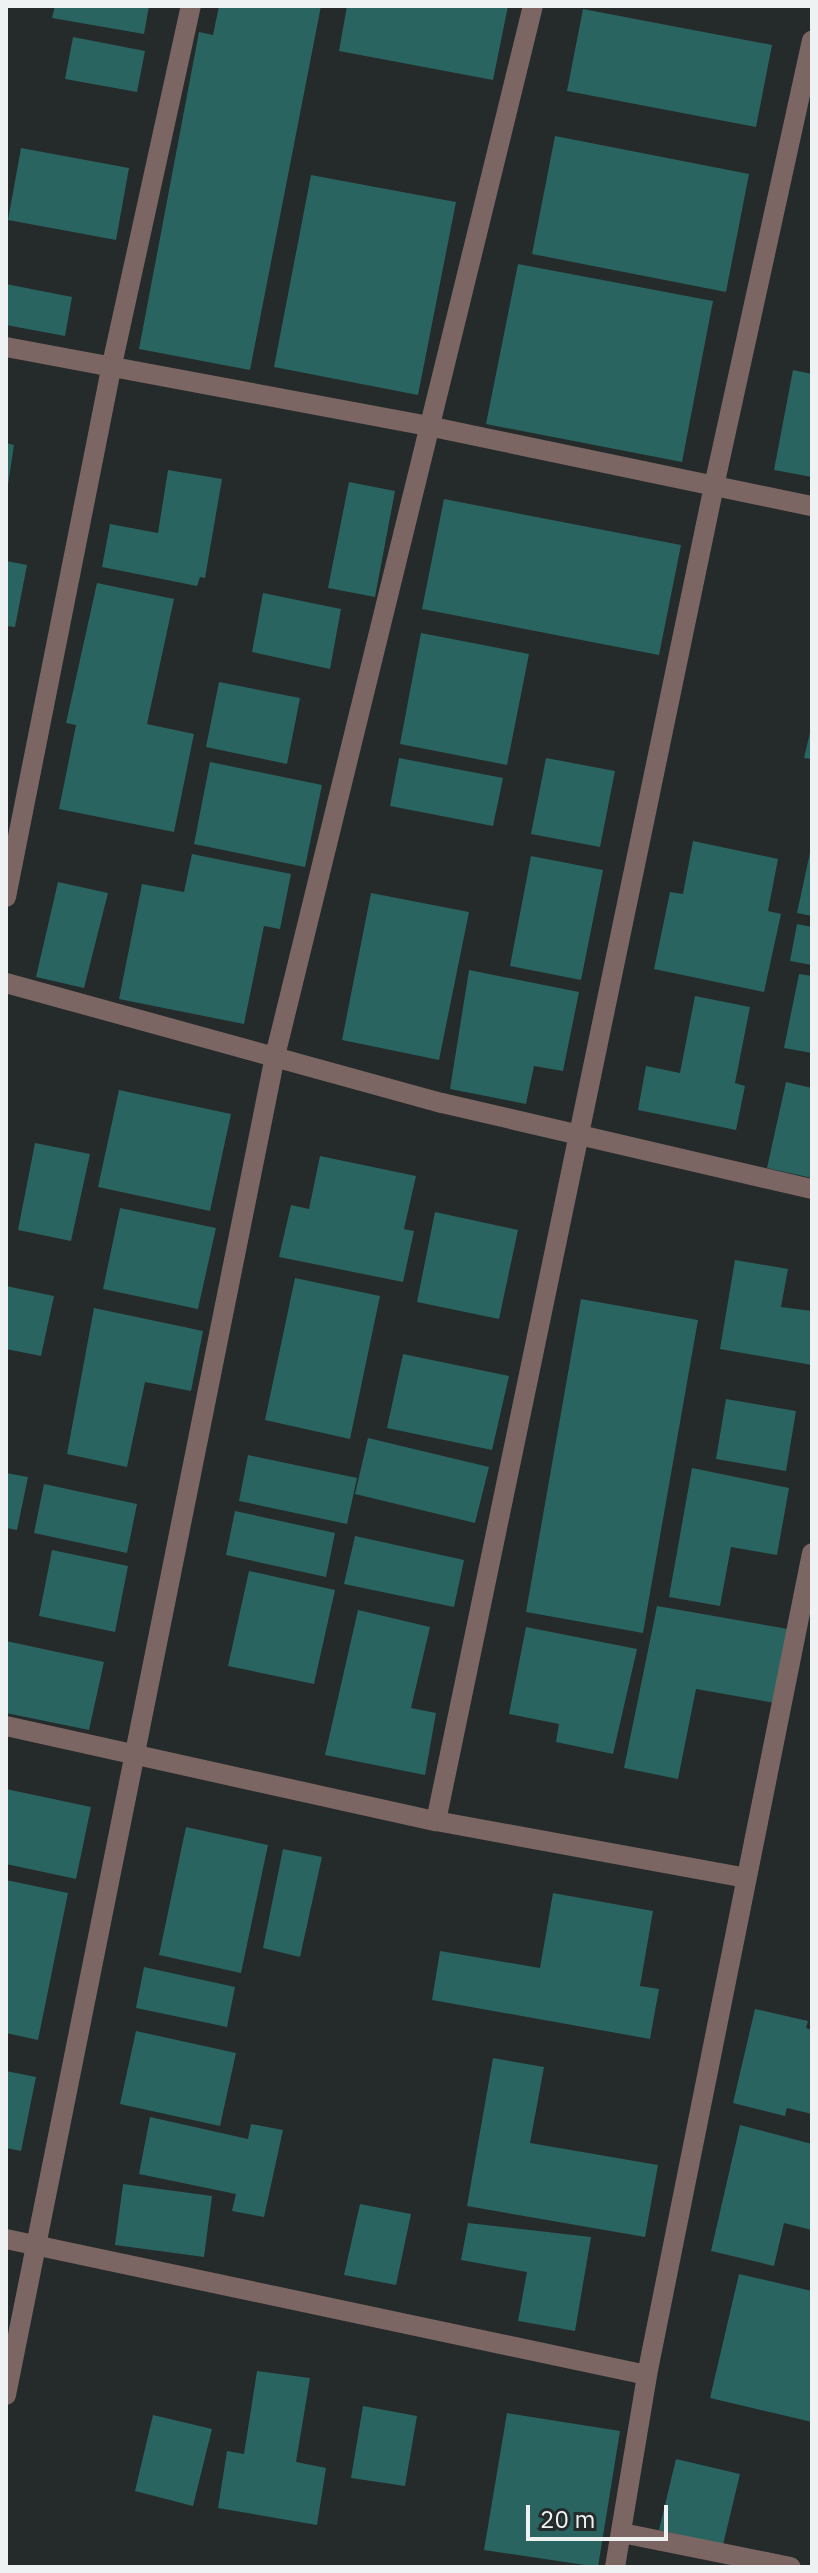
<!DOCTYPE html>
<style>
body{margin:0}
#map{position:relative;width:818px;height:2573px;overflow:hidden;background:#252a2a;font-family:"IBM Plex Sans",sans-serif}
div>[style]{position:absolute}
[style*='--x']{left:calc(var(--x)*1px);top:calc(var(--y)*1px);width:calc(var(--w)*1px);rotate:calc(var(--a)*1deg)}
.building>*{inset:0;background:#296460}
.minor>*{height:20px;margin:-10px;padding:0 10px;transform-origin:10px;border-radius:10px;background:#7b6663}
span{translate:-50% -50%;white-space:nowrap;text-align:center;line-height:1.15;-webkit-text-stroke:8px #252a2a;paint-order:stroke}
.frame{position:absolute;inset:0;border:8px solid #eef2f2;pointer-events:none}
.scale{position:absolute;left:526px;top:2505px;width:142px;height:36px;box-sizing:border-box;border:4px solid #eef2f2;border-top:0;padding-left:10px;font-size:24px;line-height:28px;white-space:nowrap;color:#eef2f2;-webkit-text-stroke:6px #252a2a;paint-order:stroke}
</style>
<div id="map">
<div class="building">
<div style="clip-path:polygon(55px 6px,149px 6px,144px 34px,52px 18px)"></div>
<div style="clip-path:polygon(219px 6px,321px 6px,250px 370px,139px 349px,199px 32px,213px 35px)"></div>
<div style="clip-path:polygon(347px 6px,508px 6px,493px 80px,339px 51px)"></div>
<div style="clip-path:polygon(583px 9px,772px 45px,756px 127px,567px 91px)"></div>
<div style="clip-path:polygon(73px 37px,145px 51px,137px 92px,65px 79px)"></div>
<div style="clip-path:polygon(555px 136px,749px 174px,726px 292px,532px 254px)"></div>
<div style="clip-path:polygon(21px 148px,129px 168px,116px 240px,8px 220px)"></div>
<div style="clip-path:polygon(311px 175px,456px 202px,418px 395px,274px 367px)"></div>
<div style="clip-path:polygon(518px 264px,713px 301px,682px 462px,486px 424px)"></div>
<div style="clip-path:polygon(6px 284px,72px 297px,65px 336px,6px 325px)"></div>
<div style="clip-path:polygon(793px 370px,812px 374px,812px 477px,774px 470px)"></div>
<div style="clip-path:polygon(6px 443px,14px 445px,8px 485px,6px 485px)"></div>
<div style="clip-path:polygon(168px 470px,222px 479px,205px 578px,200px 577px,197px 586px,102px 567px,110px 524px,158px 533px)"></div>
<div style="clip-path:polygon(349px 482px,395px 491px,375px 597px,328px 588px)"></div>
<div style="clip-path:polygon(444px 499px,681px 545px,659px 655px,422px 609px)"></div>
<div style="clip-path:polygon(6px 561px,27px 565px,15px 627px,6px 626px)"></div>
<div style="clip-path:polygon(97px 583px,174px 599px,147px 724px,194px 734px,174px 832px,59px 809px,76px 725px,66px 723px)"></div>
<div style="clip-path:polygon(263px 593px,341px 609px,330px 669px,252px 652px)"></div>
<div style="clip-path:polygon(421px 633px,529px 654px,507px 765px,400px 744px)"></div>
<div style="clip-path:polygon(219px 682px,300px 698px,287px 764px,206px 747px)"></div>
<div style="clip-path:polygon(812px 724px,812px 759px,804px 758px)"></div>
<div style="clip-path:polygon(399px 758px,503px 778px,493px 826px,390px 806px)"></div>
<div style="clip-path:polygon(546px 758px,615px 771px,600px 847px,531px 834px)"></div>
<div style="clip-path:polygon(210px 762px,322px 785px,305px 867px,194px 844px)"></div>
<div style="clip-path:polygon(693px 841px,778px 859px,768px 911px,781px 914px,764px 992px,654px 969px,670px 892px,683px 894px)"></div>
<div style="clip-path:polygon(811px 848px,812px 848px,812px 916px,797px 913px)"></div>
<div style="clip-path:polygon(192px 854px,291px 874px,280px 929px,264px 926px,244px 1024px,119px 999px,142px 884px,184px 892px)"></div>
<div style="clip-path:polygon(531px 856px,603px 870px,581px 980px,510px 966px)"></div>
<div style="clip-path:polygon(58px 882px,108px 893px,84px 988px,36px 977px)"></div>
<div style="clip-path:polygon(371px 893px,469px 912px,439px 1060px,342px 1040px)"></div>
<div style="clip-path:polygon(797px 924px,812px 927px,812px 965px,790px 961px)"></div>
<div style="clip-path:polygon(469px 970px,579px 992px,563px 1071px,534px 1066px,526px 1104px,450px 1089px)"></div>
<div style="clip-path:polygon(799px 974px,812px 976px,812px 1053px,784px 1048px)"></div>
<div style="clip-path:polygon(695px 996px,750px 1007px,735px 1083px,745px 1086px,736px 1130px,638px 1110px,646px 1066px,680px 1073px)"></div>
<div style="clip-path:polygon(786px 1082px,812px 1088px,812px 1178px,767px 1168px)"></div>
<div style="clip-path:polygon(119px 1090px,231px 1114px,210px 1211px,98px 1187px)"></div>
<div style="clip-path:polygon(35px 1143px,90px 1154px,71px 1241px,18px 1230px)"></div>
<div style="clip-path:polygon(320px 1156px,416px 1176px,404px 1229px,414px 1231px,403px 1282px,279px 1257px,291px 1205px,309px 1209px)"></div>
<div style="clip-path:polygon(120px 1208px,216px 1228px,198px 1309px,103px 1289px)"></div>
<div style="clip-path:polygon(435px 1212px,518px 1230px,499px 1319px,417px 1302px)"></div>
<div style="clip-path:polygon(735px 1260px,788px 1269px,781px 1307px,812px 1311px,812px 1365px,720px 1349px)"></div>
<div style="clip-path:polygon(295px 1278px,380px 1296px,350px 1439px,265px 1420px)"></div>
<div style="clip-path:polygon(6px 1286px,54px 1296px,41px 1356px,6px 1349px)"></div>
<div style="clip-path:polygon(581px 1299px,698px 1320px,643px 1633px,526px 1612px)"></div>
<div style="clip-path:polygon(94px 1308px,203px 1331px,191px 1391px,145px 1382px,127px 1467px,67px 1454px)"></div>
<div style="clip-path:polygon(403px 1354px,509px 1376px,492px 1450px,387px 1428px)"></div>
<div style="clip-path:polygon(726px 1399px,796px 1411px,786px 1471px,716px 1459px)"></div>
<div style="clip-path:polygon(368px 1438px,489px 1467px,475px 1523px,355px 1494px)"></div>
<div style="clip-path:polygon(248px 1455px,357px 1478px,347px 1524px,239px 1501px)"></div>
<div style="clip-path:polygon(692px 1468px,789px 1488px,777px 1555px,731px 1547px,720px 1606px,669px 1597px)"></div>
<div style="clip-path:polygon(6px 1473px,28px 1477px,17px 1530px,6px 1528px)"></div>
<div style="clip-path:polygon(44px 1484px,137px 1504px,127px 1553px,34px 1533px)"></div>
<div style="clip-path:polygon(235px 1511px,335px 1533px,326px 1577px,226px 1555px)"></div>
<div style="clip-path:polygon(355px 1536px,464px 1560px,454px 1607px,344px 1584px)"></div>
<div style="clip-path:polygon(52px 1550px,128px 1566px,115px 1632px,39px 1616px)"></div>
<div style="clip-path:polygon(249px 1571px,335px 1590px,314px 1684px,228px 1666px)"></div>
<div style="clip-path:polygon(657px 1606px,788px 1629px,775px 1703px,696px 1689px,678px 1779px,624px 1768px)"></div>
<div style="clip-path:polygon(358px 1610px,430px 1627px,411px 1708px,436px 1713px,425px 1775px,325px 1755px)"></div>
<div style="clip-path:polygon(526px 1627px,637px 1649px,613px 1754px,556px 1742px,559px 1724px,509px 1714px)"></div>
<div style="clip-path:polygon(6px 1641px,104px 1662px,89px 1730px,6px 1713px)"></div>
<div style="clip-path:polygon(6px 1789px,91px 1807px,76px 1879px,6px 1864px)"></div>
<div style="clip-path:polygon(186px 1827px,268px 1845px,241px 1973px,159px 1955px)"></div>
<div style="clip-path:polygon(283px 1849px,322px 1857px,300px 1957px,263px 1948px)"></div>
<div style="clip-path:polygon(6px 1880px,68px 1893px,38px 2040px,6px 2033px)"></div>
<div style="clip-path:polygon(553px 1893px,653px 1911px,640px 1986px,659px 1989px,650px 2039px,432px 2000px,440px 1951px,540px 1968px)"></div>
<div style="clip-path:polygon(144px 1967px,235px 1987px,227px 2027px,136px 2008px)"></div>
<div style="clip-path:polygon(755px 2009px,808px 2021px,806px 2028px,812px 2030px,812px 2114px,787px 2108px,785px 2116px,733px 2103px)"></div>
<div style="clip-path:polygon(136px 2031px,236px 2053px,220px 2126px,120px 2104px)"></div>
<div style="clip-path:polygon(493px 2058px,544px 2067px,530px 2143px,658px 2165px,645px 2237px,467px 2206px)"></div>
<div style="clip-path:polygon(6px 2071px,36px 2077px,21px 2151px,6px 2148px)"></div>
<div style="clip-path:polygon(150px 2117px,248px 2139px,251px 2124px,283px 2130px,264px 2217px,232px 2211px,236px 2194px,139px 2174px)"></div>
<div style="clip-path:polygon(740px 2125px,812px 2144px,812px 2230px,784px 2223px,774px 2266px,711px 2251px)"></div>
<div style="clip-path:polygon(123px 2184px,212px 2196px,204px 2257px,115px 2245px)"></div>
<div style="clip-path:polygon(360px 2204px,411px 2214px,396px 2285px,344px 2275px)"></div>
<div style="clip-path:polygon(468px 2223px,591px 2237px,575px 2331px,518px 2321px,527px 2272px,461px 2260px)"></div>
<div style="clip-path:polygon(739px 2274px,812px 2291px,812px 2422px,710px 2398px)"></div>
<div style="clip-path:polygon(257px 2371px,310px 2378px,296px 2462px,326px 2468px,317px 2525px,218px 2508px,227px 2451px,244px 2454px)"></div>
<div style="clip-path:polygon(363px 2406px,417px 2416px,405px 2486px,351px 2478px)"></div>
<div style="clip-path:polygon(507px 2413px,620px 2431px,598px 2567px,484px 2550px)"></div>
<div style="clip-path:polygon(153px 2415px,212px 2429px,193px 2506px,135px 2491px)"></div>
<div style="clip-path:polygon(676px 2459px,740px 2474px,723px 2545px,659px 2530px)"></div>
</div>
<div class="minor">
<div style="--x:6;--y:347;--w:429;--a:10.6"></div>
<div style="--x:428;--y:426;--w:392;--a:11.8"></div>
<div style="--x:6;--y:897;--w:538;--a:-78.75"></div>
<div style="--x:111;--y:369;--w:372;--a:-77.6"></div>
<div style="--x:6;--y:983;--w:452;--a:15.4"></div>
<div style="--x:442;--y:1103;--w:380;--a:13.1"></div>
<div style="--x:6;--y:1726;--w:440;--a:12.5"></div>
<div style="--x:436;--y:1821;--w:315;--a:10.4"></div>
<div style="--x:436;--y:1821;--w:1364;--a:-78.24"></div>
<div style="--x:714;--y:486;--w:456;--a:-77.6"></div>
<div style="--x:6;--y:2239;--w:655;--a:11.98"></div>
<div style="--x:6;--y:2395;--w:1366;--a:-78.64"></div>
<div style="--x:275;--y:1056;--w:1081;--a:-76.2"></div>
<div style="--x:622;--y:2533;--w:172;--a:11.4"></div>
<div style="--x:615;--y:2567;--w:195;--a:-80.5"></div>
<div style="--x:647;--y:2375;--w:838;--a:-78.65"></div>
</div>
<div class="frame"></div>
<div class="scale">20 m</div>
</div>
